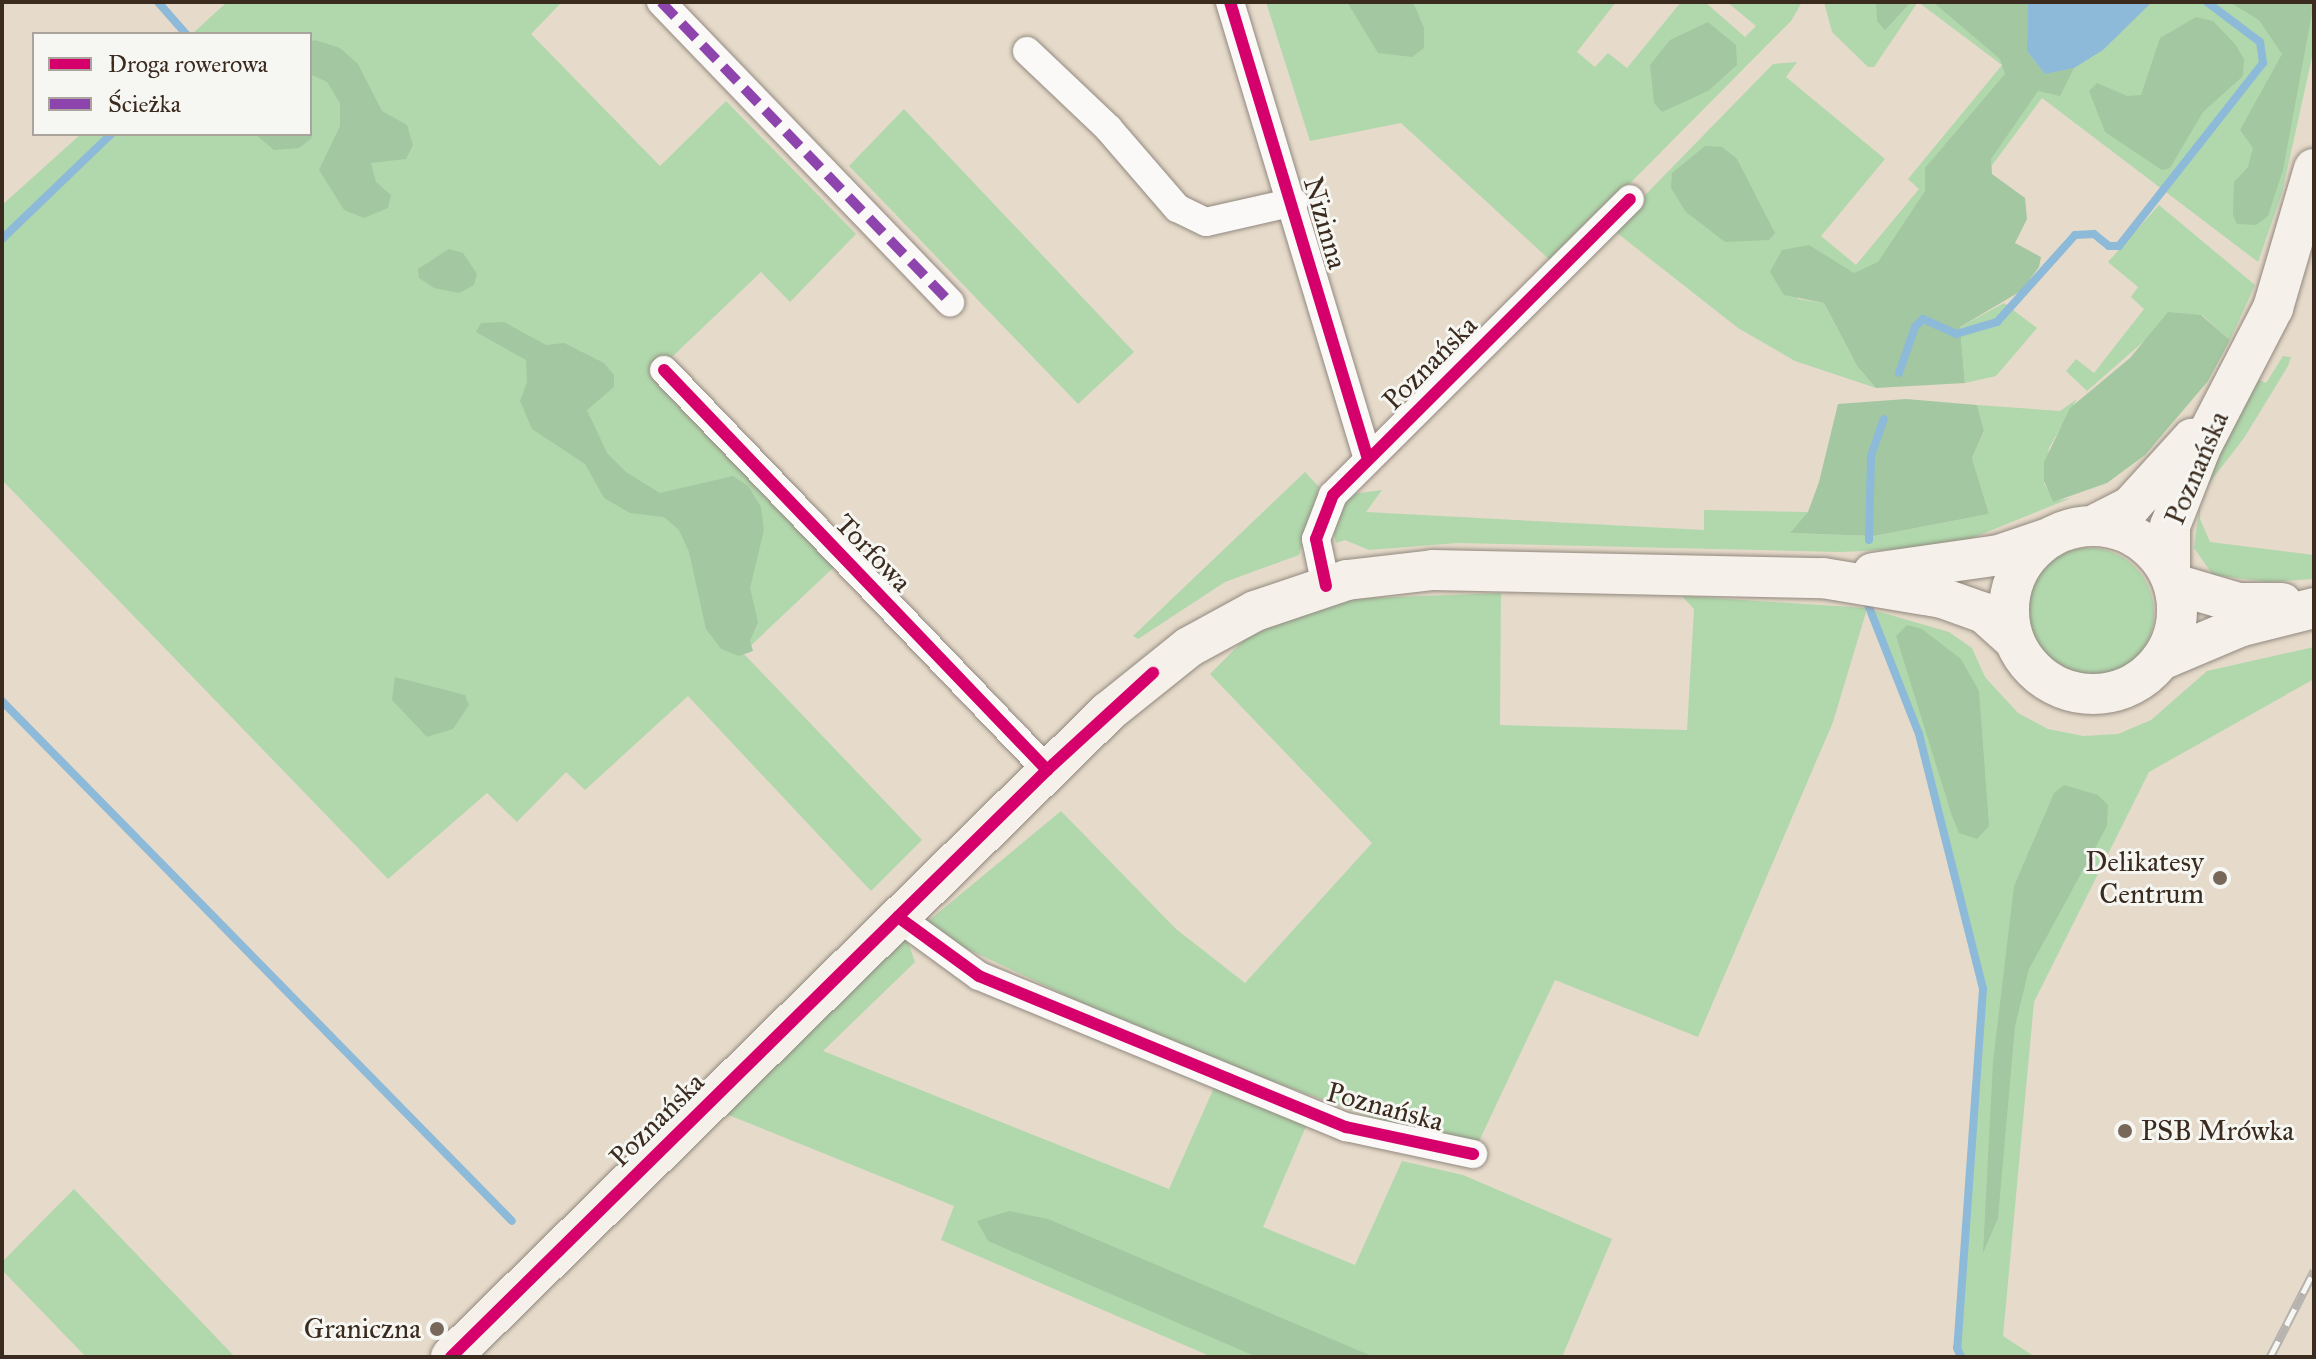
<!DOCTYPE html>
<meta charset="utf-8">
<style>
body{margin:0}
#map{position:relative;width:2316px;height:1359px;overflow:hidden;background:#e6daca;font-family:"IM FELL Great Primer",serif}
div>[style]{position:absolute}
[style*='--x']{left:calc(var(--x)*1px);top:calc(var(--y)*1px);width:calc(var(--w)*1px);rotate:calc(var(--a)*1deg)}
.green>*{inset:0;background:#b1d8ad}
.round{border-radius:50%}
.forest>*{inset:0;background:#a3c7a1}
.water>*{inset:0;background:#8dbad8}
.stream>*{height:8px;margin:-4px;padding:0 4px;transform-origin:4px;border-radius:4px;background:#8dbad8}
.roads{filter:drop-shadow(0 0 2px #91897f) drop-shadow(0 0 2px #91897f)}
.street>*{height:28px;margin:-14px;padding:0 14px;transform-origin:14px;border-radius:14px;background:#fbf9f7}
.secondary>*{height:40px;margin:-20px;padding:0 20px;transform-origin:20px;border-radius:20px;background:#f5f0e9}
.secondary>.ring{margin:-20px;padding:0;box-sizing:content-box;background:none;border:40px solid #f5f0e9;border-radius:50%}
.rail>*{height:9px;margin-top:-4.5px;transform-origin:0;background:repeating-linear-gradient(90deg,#f6f6f2 0 18px,#b6b2ae 0 36px);box-sizing:border-box;border-block:2px solid #b6b2ae}
.quiet>*{height:10px;margin-top:-5px;transform-origin:0;background:repeating-linear-gradient(90deg,#8e44ad 0 20px,transparent 0 30px)}
.cycleway>*{height:12px;margin:-6px;padding:0 6px;transform-origin:6px;border-radius:6px;background:#d6006c}
.dots>*{width:22px;height:22px;translate:-50% -50%;box-sizing:border-box;border:4px solid #f6f6f2;border-radius:50%}
span{translate:-50% -50%;white-space:nowrap;text-align:center;line-height:1.15;-webkit-text-stroke:6px #f6f6f2;paint-order:stroke}
.street-label{font-size:28px;color:#3b2a1e}
.poi-label{font-size:28px;color:#3b2a1e}
.right{translate:-100% -50%;text-align:right}
.left{translate:0 -50%;text-align:left}
.frame{position:absolute;inset:0;border:4px solid #3b2a1e;pointer-events:none}
.legend{position:absolute;left:32px;top:32px;width:280px;height:104px;box-sizing:border-box;background:#f6f6f2;border:2px solid #aba49d;margin:0;padding:10px 14px;list-style:none;font-size:24px;color:#3b2a1e}
.legend li{display:flex;align-items:center;gap:16px;height:40px}
.legend b{width:40px;border:2px solid #aba49d}
</style>
<div id="map">
<div class="green">
<div style="clip-path:polygon(227px 2px,562px 2px,531px 34px,660px 166px,726px 101px,856px 234px,790px 302px,761px 272px,651px 377px,834px 567px,743px 653px,922px 840px,871px 891px,688px 696px,585px 790px,566px 772px,517px 822px,487px 793px,388px 879px,2px 480px,2px 205px,81px 134px,310px 134px,310px 34px,192px 34px)"></div>
<div style="clip-path:polygon(1266px 2px,1616px 2px,1577px 52px,1595px 67px,1608px 53px,1627px 68px,1681px 2px,1705px 2px,1745px 37px,1756px 26px,1727px 2px,1802px 2px,1791px 21px,1552px 262px,1401px 123px,1310px 141px)"></div>
<div style="clip-path:polygon(1824px 2px,2314px 2px,2314px 48px,2282px 193px,2258px 262px,2042px 98px,1898px 292px,1777px 261px,1798px 299px,1824px 303px,1857px 366px,1876px 388px,1795px 361px,1738px 328px,1612px 229px,1773px 64px,1797px 62px,1786px 77px,1885px 159px,1821px 236px,1856px 265px,1919px 189px,1908px 179px,2002px 65px,1918px 2px,1874px 67px,1868px 67px,1832px 32px)"></div>
<div style="clip-path:polygon(904px 109px,1134px 352px,1078px 404px,849px 166px)"></div>
<div style="clip-path:polygon(2159px 205px,2255px 285px,2230px 340px,2202px 315px,2143px 342px,2087px 391px,2066px 371px,2076px 359px,2094px 373px,2144px 309px,2131px 297px,2138px 287px,2108px 262px)"></div>
<div style="clip-path:polygon(2004px 303px,2037px 328px,1996px 376px,1965px 383px,1960px 327px)"></div>
<div style="clip-path:polygon(2283px 356px,2291px 357px,2288px 366px,2244px 438px,2203px 491px,2242px 404px,2257px 379px,2266px 383px)"></div>
<div style="clip-path:polygon(2077px 399px,2049px 448px,2044px 483px,2053px 501px,2071px 498px,1950px 547px,1840px 552px,1457px 543px,1369px 550px,1345px 540px,1336px 543px,1334px 535px,1336px 514px,1352px 494px,1382px 490px,1366px 512px,1704px 530px,1704px 510px,1808px 512px,1791px 533px,1874px 536px,1989px 514px,1972px 458px,1984px 432px,1977px 405px,2060px 411px)"></div>
<div style="clip-path:polygon(1305px 472px,1319px 487px,1299px 555px,1225px 582px,1138px 639px,1133px 636px)"></div>
<div style="clip-path:polygon(2200px 502px,2200px 519px,2210px 542px,2314px 555px,2314px 579px,2269px 582px,2213px 575px,2194px 548px)"></div>
<div class="round" style="left:2024px;top:548px;width:130px;height:130px"></div>
<div style="clip-path:polygon(1501px 593px,1500px 725px,1687px 730px,1694px 609px,1682px 596px,1866px 608px,1949px 632px,1972px 648px,1985px 677px,2018px 713px,2048px 729px,2083px 736px,2118px 734px,2151px 720px,2207px 671px,2314px 647px,2314px 679px,2149px 772px,2034px 1002px,2003px 1336px,2035px 1357px,1961px 1357px,1957px 1348px,1983px 989px,1919px 734px,1867px 609px,1833px 722px,1698px 1037px,1555px 980px,1473px 1154px,1169px 1044px,921px 927px,1061px 811px,1176px 929px,1245px 983px,1372px 843px,1210px 674px,1253px 631px,1345px 599px)"></div>
<div style="clip-path:polygon(905px 934px,915px 962px,823px 1051px,1169px 1189px,1217px 1081px,1307px 1124px,1263px 1227px,1355px 1265px,1402px 1161px,1463px 1175px,1612px 1239px,1562px 1357px,1212px 1357px,941px 1240px,954px 1206px,721px 1112px)"></div>
<div style="clip-path:polygon(74px 1189px,235px 1357px,86px 1357px,2px 1270px,2px 1262px)"></div>
</div>
<div class="forest">
<div style="clip-path:polygon(1347px 2px,1413px 2px,1424px 28px,1424px 48px,1412px 57px,1378px 53px)"></div>
<div style="clip-path:polygon(1876px 2px,1911px 2px,1885px 30px,1877px 21px)"></div>
<div style="clip-path:polygon(1933px 2px,2028px 2px,2027px 51px,2045px 74px,2074px 68px,2060px 96px,2038px 91px,1991px 159px,1992px 174px,2025px 198px,2027px 219px,2015px 243px,2041px 257px,2039px 267px,2021px 291px,1960px 327px,1965px 383px,1876px 388px,1857px 366px,1824px 303px,1784px 295px,1770px 272px,1782px 250px,1809px 245px,1854px 273px,1878px 262px,1925px 191px,1925px 168px,2005px 74px,2000px 59px)"></div>
<div style="clip-path:polygon(2229px 2px,2314px 2px,2283px 170px,2268px 216px,2256px 225px,2237px 224px,2233px 215px,2234px 182px,2248px 167px,2253px 148px,2240px 130px,2282px 54px,2259px 20px)"></div>
<div style="clip-path:polygon(2196px 17px,2213px 21px,2235px 44px,2244px 59px,2243px 76px,2203px 112px,2170px 168px,2162px 170px,2105px 132px,2089px 91px,2097px 83px,2127px 96px,2141px 95px,2160px 38px)"></div>
<div style="clip-path:polygon(1708px 22px,1736px 45px,1737px 65px,1708px 91px,1662px 112px,1654px 103px,1650px 65px,1670px 40px)"></div>
<div style="clip-path:polygon(315px 40px,340px 48px,358px 64px,382px 111px,407px 125px,413px 145px,406px 159px,371px 163px,376px 182px,391px 195px,388px 208px,364px 218px,344px 210px,319px 170px,340px 126px,340px 103px,327px 82px,310px 74px,310px 42px)"></div>
<div style="clip-path:polygon(255px 134px,310px 134px,312px 138px,299px 148px,274px 150px)"></div>
<div style="clip-path:polygon(1705px 146px,1722px 147px,1737px 159px,1775px 233px,1769px 240px,1725px 242px,1686px 212px,1671px 188px,1672px 173px)"></div>
<div style="clip-path:polygon(449px 249px,463px 253px,477px 274px,474px 285px,459px 293px,434px 288px,419px 278px,418px 269px)"></div>
<div style="clip-path:polygon(2168px 312px,2201px 315px,2230px 340px,2208px 381px,2145px 455px,2107px 483px,2053px 502px,2044px 481px,2044px 462px,2070px 408px,2130px 358px)"></div>
<div style="clip-path:polygon(504px 322px,546px 345px,564px 343px,604px 363px,614px 375px,614px 387px,587px 410px,607px 453px,626px 472px,660px 493px,733px 476px,748px 486px,761px 507px,764px 530px,750px 588px,758px 622px,750px 641px,753px 651px,739px 656px,721px 649px,706px 629px,689px 552px,679px 530px,664px 517px,630px 513px,604px 498px,585px 464px,532px 429px,520px 401px,527px 382px,526px 360px,476px 332px,481px 323px)"></div>
<div style="clip-path:polygon(1906px 399px,1977px 405px,1984px 431px,1972px 458px,1989px 514px,1874px 536px,1790px 533px,1808px 512px,1819px 482px,1838px 404px)"></div>
<div style="clip-path:polygon(1907px 625px,1922px 629px,1961px 659px,1979px 691px,1989px 826px,1977px 839px,1959px 833px,1952px 816px,1896px 636px)"></div>
<div style="clip-path:polygon(395px 677px,465px 695px,469px 705px,453px 729px,427px 737px,392px 700px)"></div>
<div style="clip-path:polygon(2064px 785px,2098px 795px,2108px 805px,2107px 826px,2029px 969px,2015px 1026px,1998px 1218px,1983px 1253px,1993px 1062px,2014px 886px,2054px 793px)"></div>
<div style="clip-path:polygon(1009px 1211px,1048px 1219px,1374px 1357px,1257px 1357px,988px 1241px,977px 1221px)"></div>
</div>
<div class="water">
<div style="clip-path:polygon(2028px 2px,2152px 2px,2103px 50px,2074px 68px,2045px 74px,2027px 51px)"></div>
</div>
<div class="stream">
<div style="--x:158;--y:2;--w:43;--a:48.8"></div>
<div style="--x:2;--y:239;--w:151;--a:-43.9"></div>
<div style="--x:1899;--y:373;--w:49;--a:-70.8"></div>
<div style="--x:1915;--y:327;--w:11;--a:-45"></div>
<div style="--x:1923;--y:319;--w:36;--a:24"></div>
<div style="--x:1956;--y:334;--w:43;--a:-16.3"></div>
<div style="--x:1997;--y:322;--w:117;--a:-48.1"></div>
<div style="--x:2075;--y:235;--w:19;--a:-3"></div>
<div style="--x:2094;--y:234;--w:19;--a:39"></div>
<div style="--x:2109;--y:246;--w:10;--a:0"></div>
<div style="--x:2119;--y:246;--w:233;--a:-51.8"></div>
<div style="--x:2263;--y:63;--w:21;--a:-98"></div>
<div style="--x:2260;--y:42;--w:66;--a:-143"></div>
<div style="--x:1869;--y:540;--w:84;--a:-88.6"></div>
<div style="--x:1871;--y:456;--w:39;--a:-71"></div>
<div style="--x:1867;--y:602;--w:142;--a:68.5"></div>
<div style="--x:1919;--y:734;--w:263;--a:75.9"></div>
<div style="--x:1983;--y:989;--w:360;--a:94.1"></div>
<div style="--x:1957;--y:1348;--w:10;--a:66"></div>
<div style="--x:2;--y:701;--w:728;--a:45.56"></div>
</div>
<div class="roads">
<div class="street">
<div style="--x:661;--y:2;--w:417;--a:46.1"></div>
<div style="--x:1230;--y:2;--w:476;--a:73.2"></div>
<div style="--x:1027;--y:51;--w:112;--a:43.5"></div>
<div style="--x:1108;--y:128;--w:106;--a:49.2"></div>
<div style="--x:1177;--y:208;--w:32;--a:26"></div>
<div style="--x:1206;--y:222;--w:90;--a:-12.8"></div>
<div style="--x:664;--y:370;--w:554;--a:46.24"></div>
<div style="--x:1326;--y:586;--w:48;--a:-102"></div>
<div style="--x:1316;--y:539;--w:47;--a:-68.9"></div>
<div style="--x:1333;--y:495;--w:419;--a:-44.9"></div>
<div style="--x:898;--y:917;--w:100;--a:36.1"></div>
<div style="--x:979;--y:976;--w:397;--a:22.4"></div>
<div style="--x:1346;--y:1127;--w:130;--a:12"></div>
</div>
<div class="secondary">
<div style="--x:2098;--y:523;--w:37;--a:-27"></div>
<div style="--x:2131;--y:506;--w:91;--a:-47.7"></div>
<div class="ring" style="left:2009px;top:526px;width:128px;height:128px"></div>
<div style="--x:2170;--y:572;--w:46;--a:-90"></div>
<div style="--x:2170;--y:526;--w:85;--a:-68.6"></div>
<div style="--x:2201;--y:447;--w:157;--a:-62.6"></div>
<div style="--x:2273;--y:308;--w:145;--a:-73.6"></div>
<div style="--x:1873;--y:573;--w:127;--a:-8.1"></div>
<div style="--x:1999;--y:555;--w:53;--a:-18.8"></div>
<div style="--x:2174;--y:584;--w:67;--a:16.5"></div>
<div style="--x:2238;--y:603;--w:44;--a:0"></div>
<div style="--x:2161;--y:660;--w:88;--a:-22.8"></div>
<div style="--x:2242;--y:626;--w:74;--a:-14"></div>
<div style="--x:451;--y:1357;--w:921;--a:-44.47"></div>
<div style="--x:1108;--y:712;--w:104;--a:-38.7"></div>
<div style="--x:1189;--y:647;--w:75;--a:-28.6"></div>
<div style="--x:1255;--y:611;--w:97;--a:-18.6"></div>
<div style="--x:1347;--y:580;--w:87;--a:-6.6"></div>
<div style="--x:1433;--y:570;--w:390;--a:1.2"></div>
<div style="--x:1823;--y:578;--w:121;--a:9.5"></div>
<div style="--x:1942;--y:598;--w:45;--a:19.7"></div>
<div style="--x:1984;--y:613;--w:39;--a:42"></div>
</div>
</div>
<div class="rail">
<div style="--x:2270;--y:1357;--w:97;--a:-62.9"></div>
</div>
<div class="quiet">
<div style="--x:661;--y:2;--w:417;--a:46.1"></div>
</div>
<div class="cycleway">
<div style="--x:1230;--y:2;--w:476;--a:73.2"></div>
<div style="--x:664;--y:370;--w:554;--a:46.24"></div>
<div style="--x:1326;--y:586;--w:48;--a:-102"></div>
<div style="--x:1316;--y:539;--w:47;--a:-68.9"></div>
<div style="--x:1333;--y:495;--w:419;--a:-44.9"></div>
<div style="--x:898;--y:917;--w:100;--a:36.1"></div>
<div style="--x:979;--y:976;--w:397;--a:22.4"></div>
<div style="--x:1346;--y:1127;--w:130;--a:12"></div>
<div style="--x:451;--y:1357;--w:837;--a:-44.56"></div>
<div style="--x:1047;--y:770;--w:144;--a:-42.5"></div>
</div>
<div class="dots">
<div style="left:2220px;top:878px;background:#77685a"></div>
<div style="left:2125px;top:1131px;background:#77685a"></div>
<div style="left:437px;top:1329px;background:#77685a"></div>
</div>
<div class="street-label">
<span style="left:1325px;top:223px;rotate:74deg">Nizinna</span>
<span style="left:1430px;top:363px;rotate:-45deg">Poznańska</span>
<span style="left:2197px;top:468px;rotate:-67deg">Poznańska</span>
<span style="left:873px;top:553px;rotate:46deg">Torfowa</span>
<span style="left:1385px;top:1107px;rotate:15deg">Poznańska</span>
<span style="left:657px;top:1120px;rotate:-45deg">Poznańska</span>
</div>
<div class="poi-label">
<span class="right" style="left:2204px;top:878px">Delikatesy<br>Centrum</span>
<span class="left" style="left:2141px;top:1131px">PSB Mrówka</span>
<span class="right" style="left:421px;top:1329px">Graniczna</span>
</div>
<div class="frame"></div>
<ul class="legend">
<li><b style="height:10px;background:#d6006c"></b>Droga rowerowa</li>
<li><b style="height:10px;background:#8e44ad"></b>Ścieżka</li>
</ul>
</div>
